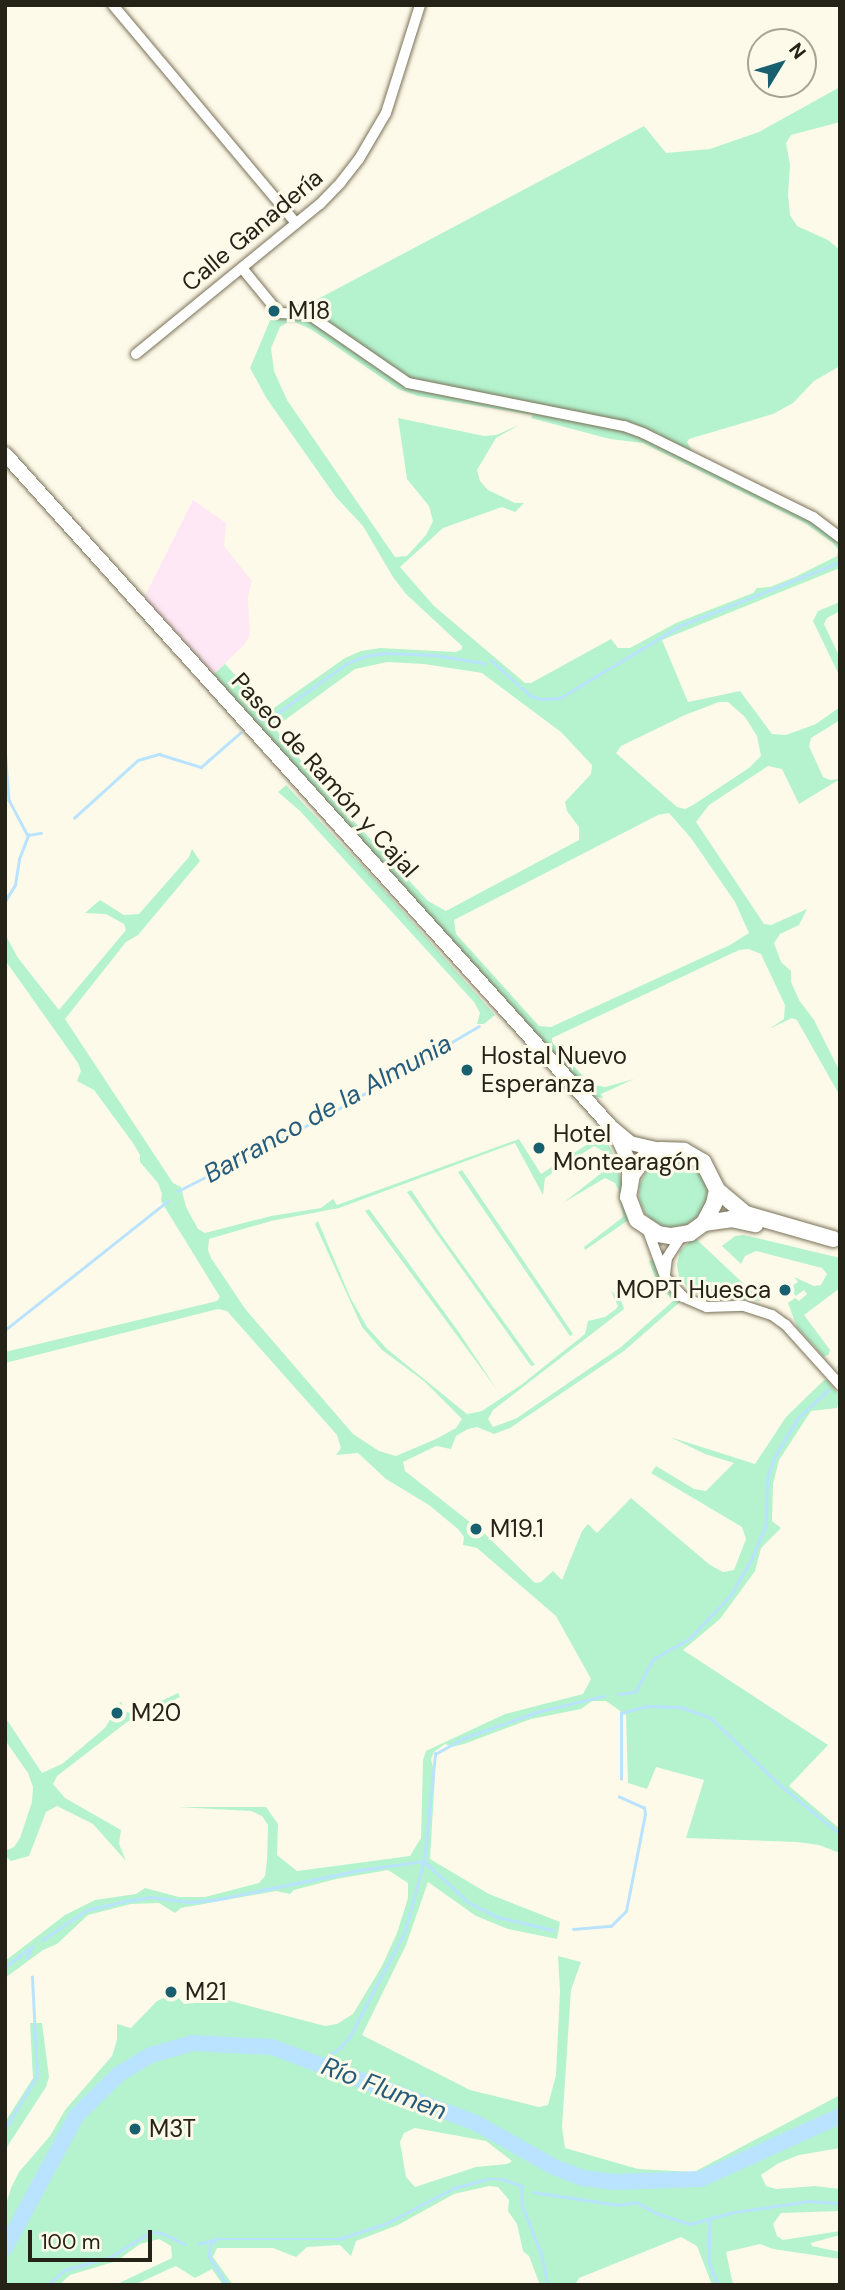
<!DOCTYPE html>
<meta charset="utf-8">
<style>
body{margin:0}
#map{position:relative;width:845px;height:2290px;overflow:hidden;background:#fefae9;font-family:"DM Sans",sans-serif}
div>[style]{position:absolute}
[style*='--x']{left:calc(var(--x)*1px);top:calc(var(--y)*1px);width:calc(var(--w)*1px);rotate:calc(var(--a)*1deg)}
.industrial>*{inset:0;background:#ffe8f5}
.green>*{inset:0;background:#b4f3ce}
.round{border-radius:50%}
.stream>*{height:2.5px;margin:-1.25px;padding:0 1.25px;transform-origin:1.25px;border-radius:1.25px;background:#b9e3ff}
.river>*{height:16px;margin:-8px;padding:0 8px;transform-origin:8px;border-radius:8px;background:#b9e3ff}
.roads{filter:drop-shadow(0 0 2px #797158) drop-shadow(0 0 2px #797158)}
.minor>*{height:10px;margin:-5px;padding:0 5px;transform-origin:5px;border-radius:5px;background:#fff}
.major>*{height:14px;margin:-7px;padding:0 7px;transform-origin:7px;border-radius:7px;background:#fff}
.highway>*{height:16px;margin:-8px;padding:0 8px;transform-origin:8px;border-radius:8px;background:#fff}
.dots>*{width:19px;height:19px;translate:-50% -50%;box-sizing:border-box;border:4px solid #fefae9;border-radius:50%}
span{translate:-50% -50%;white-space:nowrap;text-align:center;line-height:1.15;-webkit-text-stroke:6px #fefae9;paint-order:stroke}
.street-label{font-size:24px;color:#252218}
.poi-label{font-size:24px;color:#252218}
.left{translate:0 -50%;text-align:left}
.right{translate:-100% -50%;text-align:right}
.water-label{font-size:26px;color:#265c7b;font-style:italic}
.frame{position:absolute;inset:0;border:7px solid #252218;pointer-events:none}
.north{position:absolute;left:747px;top:28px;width:70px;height:70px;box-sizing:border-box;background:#fefae9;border:2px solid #a7a495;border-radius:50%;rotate:52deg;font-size:19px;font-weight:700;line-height:28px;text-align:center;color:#252218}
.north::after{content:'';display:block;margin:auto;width:24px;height:32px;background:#186070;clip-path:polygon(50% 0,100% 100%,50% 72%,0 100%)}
.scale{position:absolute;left:28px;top:2230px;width:124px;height:32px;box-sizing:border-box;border:4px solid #252218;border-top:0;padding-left:9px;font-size:21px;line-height:24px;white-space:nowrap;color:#252218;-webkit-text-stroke:5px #fefae9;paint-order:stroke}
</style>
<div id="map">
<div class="industrial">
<div style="clip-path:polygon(193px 500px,226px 523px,224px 546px,252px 581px,248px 597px,250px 635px,244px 645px,213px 675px,144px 598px)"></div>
</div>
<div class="green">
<div style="clip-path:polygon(evenodd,840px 87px,840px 122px,791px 135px,786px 143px,790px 165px,788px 195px,790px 215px,797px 226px,828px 240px,840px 250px,840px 366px,814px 381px,793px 403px,773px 414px,689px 439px,687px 442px,694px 454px,840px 532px,840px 568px,662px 640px,688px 702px,740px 691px,772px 734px,786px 735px,816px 724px,840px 707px,840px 720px,811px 738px,809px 746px,823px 777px,830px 780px,840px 779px,799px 804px,782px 769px,768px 766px,709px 805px,696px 822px,764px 924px,771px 925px,807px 909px,799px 925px,780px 934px,774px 943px,781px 962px,791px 971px,791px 982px,799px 1000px,814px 1020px,840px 1072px,840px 1096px,797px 1020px,792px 1018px,769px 1029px,784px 1019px,785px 1005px,761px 954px,749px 949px,739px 950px,552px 1038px,552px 1042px,590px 1084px,605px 1087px,634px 1079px,601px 1094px,603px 1098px,595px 1097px,588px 1094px,213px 675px,225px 664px,267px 710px,271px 710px,345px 658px,361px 651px,380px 648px,456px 652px,462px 649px,462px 646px,406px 594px,393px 577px,363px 526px,336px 497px,267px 399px,250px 368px,274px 311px,314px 301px,644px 126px,666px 153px,710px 149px,759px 132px,840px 87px,291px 320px,312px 330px,398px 389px,418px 396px,533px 415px,531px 418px,610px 439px,643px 443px,657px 450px,805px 523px,833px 543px,838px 550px,837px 556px,795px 577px,770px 587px,757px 588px,753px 593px,676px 623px,630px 648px,618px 648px,611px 639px,531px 683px,525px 683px,434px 606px,400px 567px,443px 528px,502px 507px,515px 512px,524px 503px,515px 503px,488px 490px,480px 481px,477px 470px,496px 438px,519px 425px,496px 435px,484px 436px,398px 418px,407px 479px,429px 506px,433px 521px,426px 535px,407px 556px,395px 557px,287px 400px,274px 371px,271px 348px,280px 327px,291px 320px,840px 87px,387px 662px,424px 664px,482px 673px,561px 732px,592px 765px,591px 774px,565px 802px,567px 811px,579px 827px,579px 840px,446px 911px,428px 901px,323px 788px,278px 732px,278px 725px,355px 669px,387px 662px,840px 87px,719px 702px,728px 702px,745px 717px,757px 736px,761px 756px,749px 768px,693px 805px,685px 809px,677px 807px,616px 753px,621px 746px,685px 715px,719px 702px,840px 87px,669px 813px,691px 838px,735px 902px,749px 933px,730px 945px,551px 1027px,539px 1026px,456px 934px,454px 920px,658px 815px,669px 813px)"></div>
<div style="clip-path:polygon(840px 602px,840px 611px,827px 618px,824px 624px,840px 658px,840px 677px,813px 621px,818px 611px)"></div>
<div style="clip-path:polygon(286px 785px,368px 872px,495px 1015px,484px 1024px,477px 1024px,480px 1013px,474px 1002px,300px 811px,278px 792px)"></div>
<div style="clip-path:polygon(evenodd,192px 849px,200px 861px,138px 935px,126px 942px,65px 1019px,173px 1183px,181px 1187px,186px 1207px,198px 1229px,205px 1233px,271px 1216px,321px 1208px,333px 1199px,337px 1205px,519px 1139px,541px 1174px,602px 1135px,612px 1151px,634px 1222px,627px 1221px,585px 1250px,584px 1247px,623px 1217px,619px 1191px,615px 1183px,605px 1178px,563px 1203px,609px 1167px,605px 1152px,594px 1146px,545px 1178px,543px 1195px,515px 1143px,339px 1208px,271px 1221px,209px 1239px,208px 1250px,211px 1258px,246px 1310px,353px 1434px,379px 1451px,396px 1456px,436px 1439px,456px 1428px,462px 1419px,424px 1381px,382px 1350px,362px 1327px,315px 1224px,318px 1221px,350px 1297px,367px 1327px,387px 1349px,467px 1414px,482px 1411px,521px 1385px,585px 1334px,588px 1321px,605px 1317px,616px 1309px,618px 1306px,611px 1291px,621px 1300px,624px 1309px,493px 1410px,488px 1419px,493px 1427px,517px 1418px,621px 1347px,673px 1301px,656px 1280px,649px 1261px,653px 1259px,667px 1289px,680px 1302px,624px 1351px,510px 1428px,494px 1434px,477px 1427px,468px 1429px,456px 1436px,451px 1449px,436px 1446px,403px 1462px,405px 1471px,485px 1534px,535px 1583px,541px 1582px,553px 1571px,562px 1580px,582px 1531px,588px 1524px,597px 1533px,631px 1498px,710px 1565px,723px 1572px,734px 1570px,746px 1539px,742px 1527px,651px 1473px,656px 1466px,694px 1489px,706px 1491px,734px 1463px,705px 1454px,670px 1437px,755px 1464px,786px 1417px,822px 1382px,826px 1379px,840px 1396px,837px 1408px,811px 1411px,779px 1460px,773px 1484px,772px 1521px,781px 1528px,761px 1548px,755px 1571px,720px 1619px,683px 1650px,828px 1745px,789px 1786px,840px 1829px,840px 1853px,819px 1845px,797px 1842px,686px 1838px,704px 1780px,656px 1767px,647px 1789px,628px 1783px,626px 1715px,606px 1701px,592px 1701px,581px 1709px,531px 1719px,464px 1744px,452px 1747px,445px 1744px,434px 1752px,431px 1759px,435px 1775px,430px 1859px,489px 1894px,560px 1922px,557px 1939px,508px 1929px,476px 1916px,428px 1882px,406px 1945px,362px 2035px,470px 2090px,539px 2107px,548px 2105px,556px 2075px,560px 1991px,558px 1956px,581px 1962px,571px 1990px,562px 2127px,565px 2148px,638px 2169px,694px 2172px,840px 2095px,840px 2148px,799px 2155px,779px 2163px,761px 2175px,766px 2186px,776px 2189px,815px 2186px,840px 2189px,840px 2211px,781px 2213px,773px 2224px,777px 2236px,783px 2240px,840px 2231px,840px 2235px,811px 2243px,812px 2246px,840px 2252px,840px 2259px,773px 2249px,760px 2244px,726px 2252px,733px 2285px,712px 2285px,697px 2246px,681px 2237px,579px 2278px,575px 2285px,540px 2285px,529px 2256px,523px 2251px,517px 2224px,508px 2211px,509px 2200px,498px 2187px,489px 2186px,454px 2194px,398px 2225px,356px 2241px,351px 2256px,340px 2245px,307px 2247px,296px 2257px,273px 2248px,217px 2248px,213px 2257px,233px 2285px,223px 2285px,212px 2269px,195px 2278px,176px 2266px,134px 2285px,115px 2285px,172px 2258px,171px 2246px,159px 2239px,140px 2244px,117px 2261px,70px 2275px,59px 2285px,5px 2285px,5px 2208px,11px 2188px,19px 2172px,50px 2136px,65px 2110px,112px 2056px,117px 2040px,117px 2024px,131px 2028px,157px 2001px,174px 1993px,184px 2004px,227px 2000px,325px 2026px,337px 2024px,353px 2014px,382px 1966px,397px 1933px,408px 1898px,408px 1883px,388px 1870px,336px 1879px,294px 1890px,290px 1894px,276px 1891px,181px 1908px,175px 1913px,159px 1903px,131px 1904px,88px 1915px,57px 1944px,43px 1950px,5px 1978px,5px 1961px,65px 1915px,95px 1900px,136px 1894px,145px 1888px,179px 1897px,205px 1897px,259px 1883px,265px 1876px,267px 1861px,268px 1825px,262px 1816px,251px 1811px,177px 1807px,266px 1807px,278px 1824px,277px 1855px,297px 1871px,410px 1856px,421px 1838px,423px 1760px,426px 1751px,505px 1714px,583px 1694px,591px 1679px,556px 1616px,477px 1548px,463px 1545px,464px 1537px,458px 1529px,429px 1505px,386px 1479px,358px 1453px,336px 1455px,341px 1448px,337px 1435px,227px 1311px,218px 1309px,5px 1363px,5px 1352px,217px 1301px,220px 1297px,161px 1201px,162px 1194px,158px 1183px,140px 1162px,140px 1155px,133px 1143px,94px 1090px,77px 1081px,81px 1071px,78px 1063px,5px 960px,5px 934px,18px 958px,59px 1010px,126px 930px,124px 924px,106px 914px,85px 913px,100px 900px,124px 915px,139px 914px,189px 857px,192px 849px,415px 2128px,486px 2141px,512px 2161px,507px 2164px,476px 2167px,415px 2187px,406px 2177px,400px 2142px,404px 2133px,415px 2128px)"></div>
<div class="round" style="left:639px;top:1159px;width:68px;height:68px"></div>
<div style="clip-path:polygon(462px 1170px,573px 1334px,570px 1336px,458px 1172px)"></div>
<div style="clip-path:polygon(411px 1190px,442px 1236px,535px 1365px,531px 1366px,407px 1192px)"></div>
<div style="clip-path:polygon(369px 1209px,458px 1331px,498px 1391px,365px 1211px)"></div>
<div style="clip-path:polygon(744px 1235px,840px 1258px,840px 1288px,804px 1315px,830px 1350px,829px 1354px,824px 1357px,797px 1327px,788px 1303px,795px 1298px,799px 1301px,807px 1294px,804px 1290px,796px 1296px,789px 1288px,798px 1282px,794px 1277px,814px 1286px,821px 1285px,827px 1274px,822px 1268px,756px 1251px,745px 1256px,741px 1264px,722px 1246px,735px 1236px)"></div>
<div style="clip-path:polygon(694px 1237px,762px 1301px,717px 1299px,701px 1296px,688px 1288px,679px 1276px,677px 1265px,680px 1251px)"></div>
<div style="clip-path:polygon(178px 1693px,180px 1697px,127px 1722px,57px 1776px,53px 1784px,65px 1798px,121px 1830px,119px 1844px,126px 1861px,93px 1824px,57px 1806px,46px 1812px,29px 1856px,11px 1861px,5px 1856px,5px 1851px,14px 1847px,20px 1838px,32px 1802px,33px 1787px,28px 1773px,5px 1740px,5px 1717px,42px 1773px,62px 1764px,105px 1728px,121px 1701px,124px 1711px,133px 1714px)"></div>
<div style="clip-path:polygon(30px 2023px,42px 2023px,49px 2077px,46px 2087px,5px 2150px,5px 2122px,33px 2078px)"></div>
</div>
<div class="stream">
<div style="--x:491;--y:660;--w:54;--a:42"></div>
<div style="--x:531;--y:696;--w:9;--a:18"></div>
<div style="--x:540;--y:699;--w:20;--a:-3"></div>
<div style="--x:560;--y:698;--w:140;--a:-31"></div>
<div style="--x:680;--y:626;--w:172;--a:-21.8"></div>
<div style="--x:257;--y:720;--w:11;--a:0"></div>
<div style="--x:268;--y:720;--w:96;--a:-35.7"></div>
<div style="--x:346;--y:664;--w:21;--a:-23"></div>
<div style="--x:365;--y:656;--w:21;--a:-8"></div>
<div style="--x:386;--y:653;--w:49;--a:2.3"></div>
<div style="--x:435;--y:655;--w:50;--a:9.3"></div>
<div style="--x:5;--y:748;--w:52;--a:85.6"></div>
<div style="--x:9;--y:800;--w:40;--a:62"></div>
<div style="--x:74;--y:818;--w:86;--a:-42.2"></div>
<div style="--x:138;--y:760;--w:22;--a:-16"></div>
<div style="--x:159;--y:754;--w:44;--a:17.2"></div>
<div style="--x:201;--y:767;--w:52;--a:-41.1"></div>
<div style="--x:28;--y:835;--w:13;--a:-9"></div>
<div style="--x:5;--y:901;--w:19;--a:-58"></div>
<div style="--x:15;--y:885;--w:26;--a:-81"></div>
<div style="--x:19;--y:859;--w:26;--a:-69"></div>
<div style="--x:178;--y:1191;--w:174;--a:-27"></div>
<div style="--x:333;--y:1112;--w:169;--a:-30.5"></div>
<div style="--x:5;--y:1330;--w:208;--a:-38.4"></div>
<div style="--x:838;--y:1367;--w:2;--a:-27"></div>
<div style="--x:618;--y:1694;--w:17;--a:-7"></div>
<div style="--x:635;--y:1692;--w:38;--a:-61"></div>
<div style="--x:653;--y:1659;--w:41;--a:-29.1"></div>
<div style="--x:689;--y:1639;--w:59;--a:-46.4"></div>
<div style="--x:730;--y:1596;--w:42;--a:-59.7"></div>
<div style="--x:751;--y:1560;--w:38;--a:-67"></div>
<div style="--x:766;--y:1525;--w:48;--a:-88.8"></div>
<div style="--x:767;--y:1477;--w:25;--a:-69"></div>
<div style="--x:776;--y:1454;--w:42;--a:-58.6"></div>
<div style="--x:798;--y:1418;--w:41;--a:-43"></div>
<div style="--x:621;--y:1779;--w:66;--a:-90"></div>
<div style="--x:621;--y:1713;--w:27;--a:-15"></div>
<div style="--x:647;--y:1706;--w:34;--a:2"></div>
<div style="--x:681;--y:1707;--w:32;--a:20"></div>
<div style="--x:711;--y:1718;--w:96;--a:44.2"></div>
<div style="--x:780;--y:1785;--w:77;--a:39.2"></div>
<div style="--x:573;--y:1929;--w:38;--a:-5"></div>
<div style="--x:611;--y:1926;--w:21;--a:-45"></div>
<div style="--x:626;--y:1911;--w:99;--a:-78.9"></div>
<div style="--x:645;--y:1814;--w:6;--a:-99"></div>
<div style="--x:644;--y:1808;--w:27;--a:-156"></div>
<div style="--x:42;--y:1940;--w:54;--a:-33.7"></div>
<div style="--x:87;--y:1910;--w:40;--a:-13"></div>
<div style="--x:126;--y:1901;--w:24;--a:-9"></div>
<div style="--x:150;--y:1897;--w:40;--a:7.1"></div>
<div style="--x:190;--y:1902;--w:24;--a:-5"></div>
<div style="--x:214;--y:1900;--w:149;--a:-11.6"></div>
<div style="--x:360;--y:1870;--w:65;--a:-8"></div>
<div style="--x:424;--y:1861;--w:60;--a:43"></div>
<div style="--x:468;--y:1902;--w:34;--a:27"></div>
<div style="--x:498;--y:1917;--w:57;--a:13.3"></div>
<div style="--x:27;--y:1958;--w:9;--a:-69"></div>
<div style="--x:5;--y:1967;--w:34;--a:-37"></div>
<div style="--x:317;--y:2064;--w:28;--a:-35"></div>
<div style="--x:340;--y:2048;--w:16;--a:-50"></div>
<div style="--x:350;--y:2036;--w:116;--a:-62.3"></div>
<div style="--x:404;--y:1933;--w:75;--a:-74.5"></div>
<div style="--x:424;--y:1861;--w:108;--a:-84.1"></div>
<div style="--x:435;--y:1754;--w:33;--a:-29"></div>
<div style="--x:464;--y:1738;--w:77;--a:-19.6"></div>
<div style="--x:537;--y:1712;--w:68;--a:-13.6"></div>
<div style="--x:5;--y:2129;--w:62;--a:-58.9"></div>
<div style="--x:37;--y:2076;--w:99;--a:-92.9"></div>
<div style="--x:533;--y:2192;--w:86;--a:8.7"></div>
<div style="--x:618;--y:2205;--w:18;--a:-9"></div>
<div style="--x:636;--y:2202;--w:26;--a:28"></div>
<div style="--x:659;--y:2214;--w:33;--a:18"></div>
<div style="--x:690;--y:2224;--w:46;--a:-15.3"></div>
<div style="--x:734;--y:2212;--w:76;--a:-8.3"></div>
<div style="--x:809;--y:2201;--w:31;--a:4"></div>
<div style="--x:710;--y:2220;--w:42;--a:91.4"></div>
<div style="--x:709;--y:2262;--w:25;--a:69"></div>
<div style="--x:216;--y:2240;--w:6;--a:141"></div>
<div style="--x:211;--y:2244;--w:12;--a:99"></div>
<div style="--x:209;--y:2256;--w:34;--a:58"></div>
<div style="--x:199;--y:2244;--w:18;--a:-16"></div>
<div style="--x:216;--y:2239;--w:123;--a:0"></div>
<div style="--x:339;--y:2239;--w:51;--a:-18.4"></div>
<div style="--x:387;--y:2223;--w:76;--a:-27.6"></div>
<div style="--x:454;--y:2188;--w:34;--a:-15"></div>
<div style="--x:487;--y:2179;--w:15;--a:0"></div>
<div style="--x:502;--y:2179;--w:21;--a:19"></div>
<div style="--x:522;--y:2186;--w:19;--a:90"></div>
<div style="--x:522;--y:2205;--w:54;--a:68.2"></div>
<div style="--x:542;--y:2255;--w:31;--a:79"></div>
<div style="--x:47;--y:2285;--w:23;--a:-40"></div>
<div style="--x:65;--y:2270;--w:47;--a:-16.1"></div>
<div style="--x:110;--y:2257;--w:48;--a:-31.4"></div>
<div style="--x:151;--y:2232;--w:11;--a:5"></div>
<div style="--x:162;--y:2233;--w:25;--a:26"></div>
</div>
<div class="river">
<div style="--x:5;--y:2248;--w:151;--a:-61.6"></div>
<div style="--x:77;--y:2115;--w:59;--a:-44.3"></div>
<div style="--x:119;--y:2074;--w:37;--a:-31"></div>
<div style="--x:151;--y:2055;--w:44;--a:-15.9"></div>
<div style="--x:193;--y:2043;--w:79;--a:2.9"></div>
<div style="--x:272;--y:2047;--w:218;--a:20.4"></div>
<div style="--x:476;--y:2123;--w:90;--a:29.4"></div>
<div style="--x:554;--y:2167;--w:30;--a:21"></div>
<div style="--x:582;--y:2178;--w:31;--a:7"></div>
<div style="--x:613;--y:2182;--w:88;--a:-2"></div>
<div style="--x:701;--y:2179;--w:153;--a:-24.4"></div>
</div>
<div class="roads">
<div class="minor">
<div style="--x:113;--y:5;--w:285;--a:50"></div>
<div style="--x:242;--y:268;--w:58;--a:50.6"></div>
<div style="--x:279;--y:313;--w:29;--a:2"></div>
<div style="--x:308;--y:314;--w:121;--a:34.6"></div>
<div style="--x:408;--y:383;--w:220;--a:11.3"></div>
<div style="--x:624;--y:426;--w:20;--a:20"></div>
<div style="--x:643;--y:433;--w:190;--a:26.3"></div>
<div style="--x:813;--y:517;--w:34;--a:37"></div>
<div style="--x:136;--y:354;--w:237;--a:-39.2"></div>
<div style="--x:320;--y:204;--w:30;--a:-46"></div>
<div style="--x:341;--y:182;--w:29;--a:-52"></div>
<div style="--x:359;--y:159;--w:53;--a:-59.6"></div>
<div style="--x:386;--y:113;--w:113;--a:-72.5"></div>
<div style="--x:647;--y:1228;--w:52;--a:69.8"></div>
<div style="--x:665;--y:1277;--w:27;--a:48"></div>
<div style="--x:683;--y:1297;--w:26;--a:23"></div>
<div style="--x:707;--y:1307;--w:37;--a:-2"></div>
<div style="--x:744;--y:1306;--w:29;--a:18"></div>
<div style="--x:772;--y:1315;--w:17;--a:36"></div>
<div style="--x:786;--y:1325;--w:81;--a:48"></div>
<div style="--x:665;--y:1274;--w:16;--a:-83"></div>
<div style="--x:667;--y:1258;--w:27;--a:-57"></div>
</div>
<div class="major">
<div style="--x:5;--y:454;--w:904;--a:48"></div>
<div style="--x:610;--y:1126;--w:26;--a:40"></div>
<div style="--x:630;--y:1143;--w:32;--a:13"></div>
<div style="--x:617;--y:1136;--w:29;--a:65"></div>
<div style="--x:629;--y:1162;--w:21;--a:90"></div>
</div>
<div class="highway">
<div style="--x:717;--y:1190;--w:14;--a:102"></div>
<div style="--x:714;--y:1204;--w:21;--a:118"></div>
<div style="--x:704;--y:1223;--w:17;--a:144"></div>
<div style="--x:690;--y:1233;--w:20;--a:171"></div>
<div style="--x:670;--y:1236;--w:12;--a:-171"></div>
<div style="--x:658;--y:1234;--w:25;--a:-146"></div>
<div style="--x:637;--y:1220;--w:25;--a:-111"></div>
<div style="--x:628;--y:1197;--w:22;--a:-80"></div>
<div style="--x:632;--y:1175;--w:19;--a:-55"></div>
<div style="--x:643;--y:1159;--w:20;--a:-27"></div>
<div style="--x:661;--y:1150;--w:23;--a:2"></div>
<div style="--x:684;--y:1151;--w:22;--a:30"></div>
<div style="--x:703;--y:1162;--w:31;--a:63"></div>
<div style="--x:717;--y:1190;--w:38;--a:40"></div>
<div style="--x:746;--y:1214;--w:91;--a:16"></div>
<div style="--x:704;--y:1223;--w:27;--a:-8"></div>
<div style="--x:731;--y:1219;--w:25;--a:12"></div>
</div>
</div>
<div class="dots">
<div style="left:274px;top:311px;background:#186070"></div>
<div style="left:467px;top:1070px;background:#186070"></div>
<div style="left:539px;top:1148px;background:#186070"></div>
<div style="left:785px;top:1290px;background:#186070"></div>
<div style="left:476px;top:1529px;background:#186070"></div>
<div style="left:117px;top:1713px;background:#186070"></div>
<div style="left:171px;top:1992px;background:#186070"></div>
<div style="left:135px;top:2129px;background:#186070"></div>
</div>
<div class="street-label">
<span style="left:252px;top:230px;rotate:-40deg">Calle Ganadería</span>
<span style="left:325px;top:775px;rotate:48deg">Paseo de Ramón y Cajal</span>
</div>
<div class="poi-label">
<span class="left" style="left:288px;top:311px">M18</span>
<span class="left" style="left:481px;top:1070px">Hostal Nuevo<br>Esperanza</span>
<span class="left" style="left:553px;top:1148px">Hotel<br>Montearagón</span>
<span class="right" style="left:771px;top:1290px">MOPT Huesca</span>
<span class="left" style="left:490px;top:1529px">M19.1</span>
<span class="left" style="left:131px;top:1713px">M20</span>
<span class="left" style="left:185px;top:1992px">M21</span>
<span class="left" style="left:149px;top:2129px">M3T</span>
</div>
<div class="water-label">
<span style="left:328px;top:1109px;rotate:-29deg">Barranco de la Almunia</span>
<span style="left:384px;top:2089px;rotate:21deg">Río Flumen</span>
</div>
<div class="frame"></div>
<div class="north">N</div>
<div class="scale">100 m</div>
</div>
